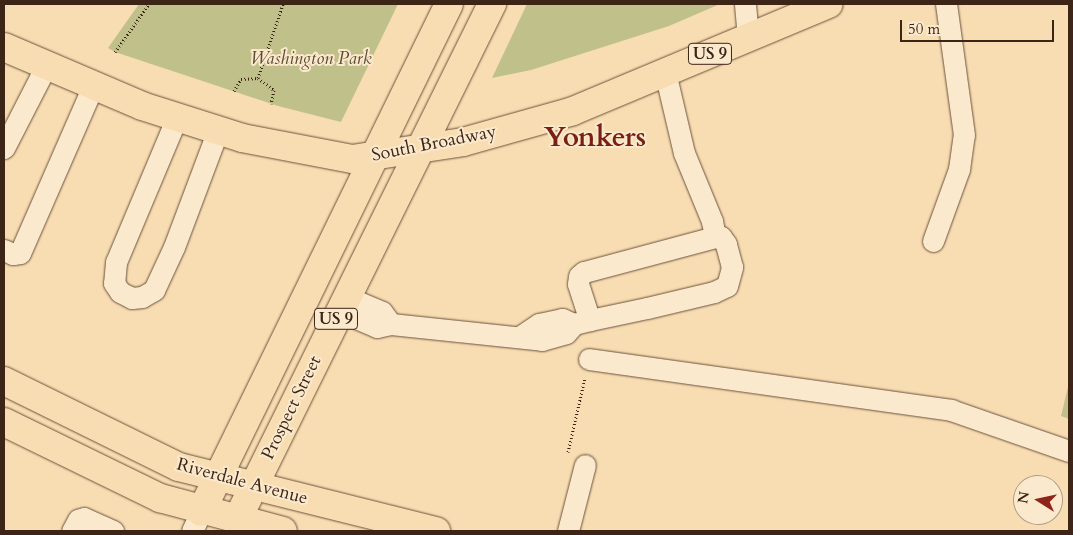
<!DOCTYPE html>
<style>
body{margin:0}
#map{position:relative;width:1073px;height:535px;overflow:hidden;background:#f9ddb2;font-family:Cardo,serif}
div>[style]{position:absolute}
[style*='--x']{left:calc(var(--x)*1px);top:calc(var(--y)*1px);width:calc(var(--w)*1px);rotate:calc(var(--a)*1deg)}
.green>*{inset:0;background:#c0c08a}
.path>*{height:3px;margin-top:-1.5px;transform-origin:0;background:repeating-linear-gradient(90deg,#3c2416 0 1px,transparent 0 3.5px)}
.roads{filter:drop-shadow(0 0 1px #6b523d) drop-shadow(0 0 1px #6b523d)}
.minor>*{height:21px;margin:-10.5px;padding:0 10.5px;transform-origin:10.5px;border-radius:10.5px;background:#fbe9cd}
.major>*{height:28px;margin:-14px;padding:0 14px;transform-origin:14px;border-radius:14px;background:#f9ddb2}
span{translate:-50% -50%;white-space:nowrap;text-align:center;line-height:1.15;-webkit-text-stroke:4px #fbe9cd;paint-order:stroke}
.shield-label span{padding:1px 4px;background:#fbe9cd;border:1px solid;border-radius:4px;-webkit-text-stroke-width:0}
.shield-label{font-size:16px;color:#3c2416;font-weight:700}
.park-label{font-size:18px;color:#5d4b33;font-style:italic}
.street-label{font-size:18px;color:#3c2416}
.town-label{font-size:28px;color:#7a1f14;font-weight:700}
.frame{position:absolute;inset:0;border:5px solid #3c2416;pointer-events:none}
.north{position:absolute;left:1013px;top:475px;width:50px;height:50px;box-sizing:border-box;background:#fbe9cd;border:1px solid #af9a84;border-radius:50%;rotate:280deg;font-size:14px;font-weight:700;line-height:20px;text-align:center;color:#3c2416}
.north::after{content:'';display:block;margin:auto;width:18px;height:22px;background:#8f2418;clip-path:polygon(50% 0,100% 100%,50% 72%,0 100%)}
.scale{position:absolute;left:900px;top:20px;width:154px;height:22px;box-sizing:border-box;border:2px solid #3c2416;border-top:0;padding-left:6px;font-size:15px;line-height:18px;white-space:nowrap;color:#3c2416;-webkit-text-stroke:4px #fbe9cd;paint-order:stroke}
</style>
<div id="map">
<div class="green">
<div style="clip-path:polygon(139px 4px,398px 4px,341px 122px,278px 106px,115px 52px,108px 48px)"></div>
<div style="clip-path:polygon(527px 4px,720px 4px,669px 26px,531px 70px,492px 78px)"></div>
<div style="clip-path:polygon(1069px 383px,1069px 419px,1061px 416px)"></div>
</div>
<div class="path">
<div style="--x:115;--y:52;--w:59;--a:-54.7"></div>
<div style="--x:258;--y:78;--w:20;--a:37"></div>
<div style="--x:274;--y:90;--w:14;--a:102"></div>
<div style="--x:234;--y:91;--w:14;--a:-60"></div>
<div style="--x:241;--y:79;--w:17;--a:-3"></div>
<div style="--x:258;--y:78;--w:78;--a:-71.3"></div>
<div style="--x:568;--y:452;--w:76;--a:-77.1"></div>
</div>
<div class="roads">
<div class="minor">
<div style="--x:745;--y:4;--w:34;--a:85"></div>
<div style="--x:665;--y:72;--w:83;--a:76.8"></div>
<div style="--x:684;--y:153;--w:74;--a:67.6"></div>
<div style="--x:712;--y:221;--w:16;--a:79"></div>
<div style="--x:177;--y:117;--w:157;--a:112.8"></div>
<div style="--x:116;--y:262;--w:21;--a:95"></div>
<div style="--x:114;--y:283;--w:11;--a:56"></div>
<div style="--x:120;--y:292;--w:13;--a:27"></div>
<div style="--x:132;--y:298;--w:10;--a:-6"></div>
<div style="--x:142;--y:297;--w:14;--a:-30"></div>
<div style="--x:154;--y:290;--w:47;--a:-65.1"></div>
<div style="--x:174;--y:247;--w:125;--a:-69.4"></div>
<div style="--x:4;--y:148;--w:92;--a:-62.9"></div>
<div style="--x:933;--y:241;--w:77;--a:-70.1"></div>
<div style="--x:959;--y:169;--w:34;--a:-82"></div>
<div style="--x:964;--y:135;--w:132;--a:-97.8"></div>
<div style="--x:4;--y:250;--w:10;--a:24"></div>
<div style="--x:13;--y:254;--w:7;--a:-8"></div>
<div style="--x:20;--y:253;--w:182;--a:-66.4"></div>
<div style="--x:340;--y:311;--w:40;--a:23.4"></div>
<div style="--x:377;--y:327;--w:14;--a:-12"></div>
<div style="--x:391;--y:324;--w:15;--a:-127"></div>
<div style="--x:382;--y:312;--w:38;--a:-157"></div>
<div style="--x:391;--y:324;--w:152;--a:6"></div>
<div style="--x:542;--y:340;--w:25;--a:-16"></div>
<div style="--x:566;--y:333;--w:12;--a:-48"></div>
<div style="--x:521;--y:336;--w:22;--a:-34"></div>
<div style="--x:539;--y:324;--w:24;--a:-12"></div>
<div style="--x:562;--y:319;--w:13;--a:23"></div>
<div style="--x:574;--y:324;--w:16;--a:-14"></div>
<div style="--x:590;--y:320;--w:58;--a:-11.9"></div>
<div style="--x:647;--y:308;--w:69;--a:-13.4"></div>
<div style="--x:714;--y:292;--w:14;--a:-25"></div>
<div style="--x:727;--y:286;--w:20;--a:-75"></div>
<div style="--x:732;--y:267;--w:24;--a:-105"></div>
<div style="--x:726;--y:244;--w:9;--a:-126"></div>
<div style="--x:721;--y:237;--w:6;--a:180"></div>
<div style="--x:715;--y:237;--w:136;--a:165"></div>
<div style="--x:584;--y:272;--w:6;--a:141"></div>
<div style="--x:579;--y:276;--w:8;--a:97"></div>
<div style="--x:578;--y:284;--w:38;--a:72"></div>
<div style="--x:589;--y:359;--w:366;--a:8"></div>
<div style="--x:951;--y:410;--w:125;--a:19.2"></div>
<div style="--x:72;--y:531;--w:13;--a:-61"></div>
<div style="--x:78;--y:520;--w:6;--a:-18"></div>
<div style="--x:84;--y:518;--w:32;--a:24"></div>
<div style="--x:192;--y:531;--w:21;--a:-65"></div>
<div style="--x:568;--y:531;--w:68;--a:-75.6"></div>
</div>
<div class="major">
<div style="--x:4;--y:47;--w:150;--a:23.1"></div>
<div style="--x:142;--y:106;--w:105;--a:17.7"></div>
<div style="--x:242;--y:138;--w:112;--a:10.8"></div>
<div style="--x:352;--y:159;--w:112;--a:-8.7"></div>
<div style="--x:463;--y:142;--w:114;--a:-15.7"></div>
<div style="--x:573;--y:111;--w:277;--a:-22.7"></div>
<div style="--x:4;--y:381;--w:195;--a:26.2"></div>
<div style="--x:179;--y:467;--w:265;--a:14"></div>
<div style="--x:4;--y:422;--w:174;--a:26"></div>
<div style="--x:160;--y:498;--w:127;--a:15"></div>
<div style="--x:201;--y:512;--w:565;--a:-63.98"></div>
<div style="--x:237;--y:520;--w:576;--a:-63.7"></div>
</div>
</div>
<div class="shield-label">
<span style="left:710px;top:54px">US 9</span>
<span style="left:336px;top:319px">US 9</span>
</div>
<div class="park-label">
<span style="left:311px;top:59px">Washington Park</span>
</div>
<div class="street-label">
<span style="left:434px;top:144px;rotate:-11deg">South Broadway</span>
<span style="left:292px;top:408px;rotate:-64deg">Prospect Street</span>
<span style="left:242px;top:482px;rotate:15deg">Riverdale Avenue</span>
</div>
<div class="town-label">
<span style="left:595px;top:137px">Yonkers</span>
</div>
<div class="frame"></div>
<div class="north">N</div>
<div class="scale">50 m</div>
</div>
